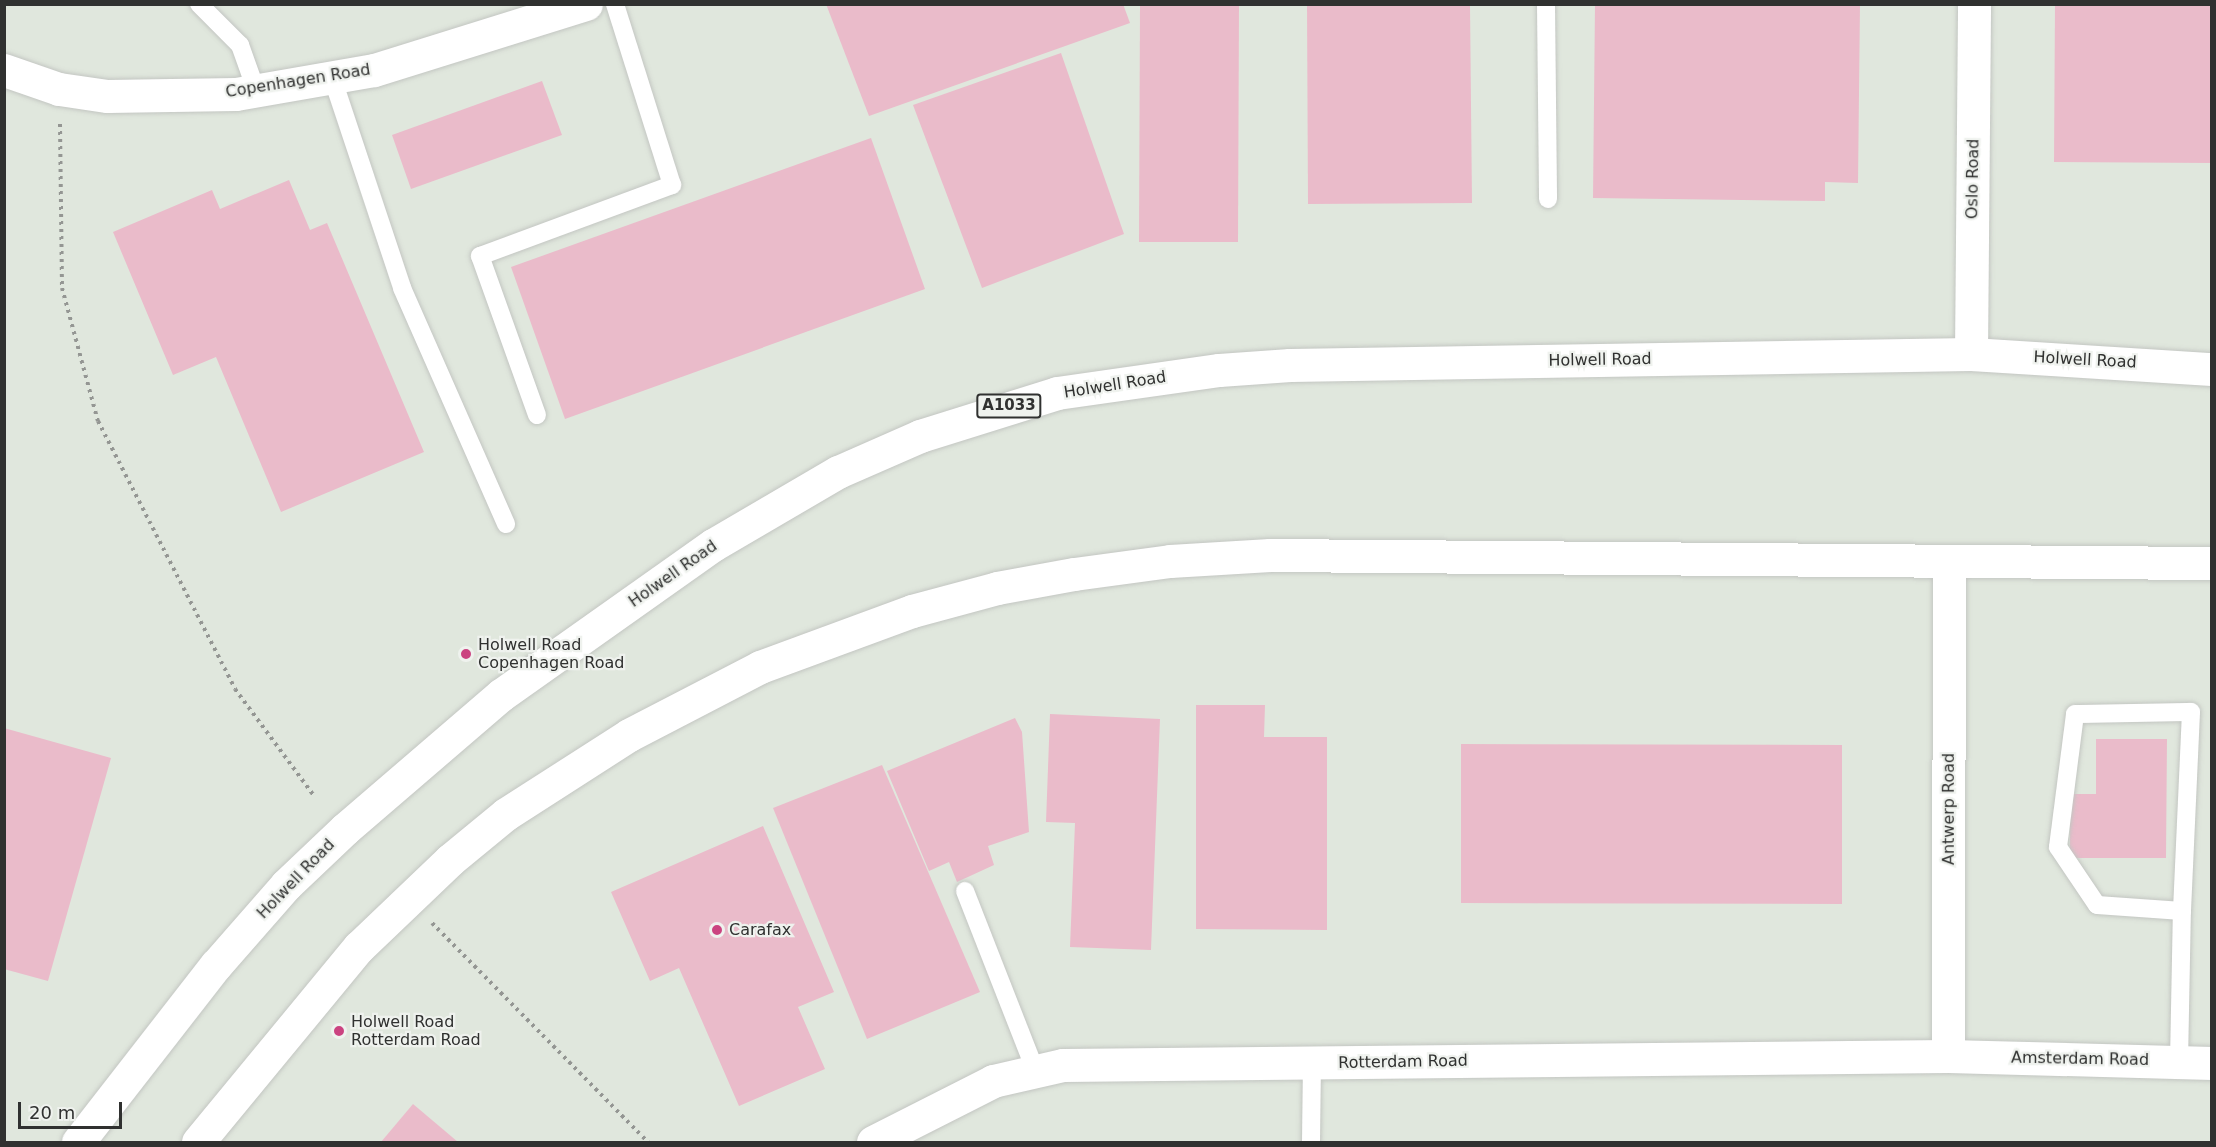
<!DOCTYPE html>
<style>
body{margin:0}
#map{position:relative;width:2216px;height:1147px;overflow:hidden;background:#eff2ee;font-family:"DejaVu Sans",sans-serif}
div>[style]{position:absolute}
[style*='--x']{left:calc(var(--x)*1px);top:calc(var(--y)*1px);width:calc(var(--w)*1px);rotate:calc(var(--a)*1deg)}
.built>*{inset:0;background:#e0e7dd}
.building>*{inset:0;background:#eabbca}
.path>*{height:4px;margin-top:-2px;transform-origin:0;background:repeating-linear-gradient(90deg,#949693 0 3px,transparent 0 7.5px)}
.roads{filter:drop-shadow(0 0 2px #c3c6c2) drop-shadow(0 0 2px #c3c6c2)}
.lane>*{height:18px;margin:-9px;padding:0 9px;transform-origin:9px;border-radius:9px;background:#fff}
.street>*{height:33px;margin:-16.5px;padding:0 16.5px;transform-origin:16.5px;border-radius:16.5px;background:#fff}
.secondary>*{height:33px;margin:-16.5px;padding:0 16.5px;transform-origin:16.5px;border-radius:16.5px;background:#fff}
.highway>*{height:33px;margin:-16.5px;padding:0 16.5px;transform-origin:16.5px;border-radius:16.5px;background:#fff}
.dots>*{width:16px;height:16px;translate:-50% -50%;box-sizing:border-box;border:3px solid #eff2ee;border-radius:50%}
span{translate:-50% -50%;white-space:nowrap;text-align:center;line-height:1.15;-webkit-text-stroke:4.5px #eff2ee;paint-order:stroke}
.shield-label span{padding:2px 4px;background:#eff2ee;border:2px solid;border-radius:4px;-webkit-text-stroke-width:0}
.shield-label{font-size:15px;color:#303130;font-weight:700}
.street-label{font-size:16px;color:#303130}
.poi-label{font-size:16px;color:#303130}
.left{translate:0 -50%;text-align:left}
.frame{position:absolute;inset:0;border:6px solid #303130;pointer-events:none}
.scale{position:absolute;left:18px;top:1102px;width:104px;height:27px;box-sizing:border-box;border:3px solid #303130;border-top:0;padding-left:8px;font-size:18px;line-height:21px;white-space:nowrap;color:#303130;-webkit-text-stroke:4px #eff2ee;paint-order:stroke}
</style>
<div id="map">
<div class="built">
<div style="clip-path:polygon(5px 5px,2211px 5px,2211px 1142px,5px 1142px)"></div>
</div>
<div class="building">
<div style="clip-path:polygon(826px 4px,1123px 4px,1130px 23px,869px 116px)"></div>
<div style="clip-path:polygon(1140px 4px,1239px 4px,1238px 242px,1139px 242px)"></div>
<div style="clip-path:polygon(1595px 4px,1860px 4px,1858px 183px,1825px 182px,1825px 201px,1593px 198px)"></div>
<div style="clip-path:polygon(2055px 4px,2212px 4px,2212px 163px,2054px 162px)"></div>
<div style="clip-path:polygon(1307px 5px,1470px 5px,1472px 203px,1308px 204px)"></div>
<div style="clip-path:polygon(1061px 53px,1124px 234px,982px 288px,913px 105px)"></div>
<div style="clip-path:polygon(542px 81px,562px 135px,411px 189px,392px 135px)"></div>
<div style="clip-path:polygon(871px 138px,925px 289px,565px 419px,511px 267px)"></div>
<div style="clip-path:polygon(289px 180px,310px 230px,327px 223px,424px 452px,281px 512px,216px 357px,173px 375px,113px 232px,212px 190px,220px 209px)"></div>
<div style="clip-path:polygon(1196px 705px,1265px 705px,1264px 737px,1327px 737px,1327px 930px,1196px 929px)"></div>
<div style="clip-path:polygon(1050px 714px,1160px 719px,1151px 950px,1070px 947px,1075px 823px,1046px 822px)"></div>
<div style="clip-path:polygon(1015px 718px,1022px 732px,1029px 832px,988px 846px,994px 865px,957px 882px,949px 862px,929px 871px,887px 771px)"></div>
<div style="clip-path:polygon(4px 728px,111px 758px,48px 981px,4px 969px)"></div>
<div style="clip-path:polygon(2096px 739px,2167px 739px,2166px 858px,2070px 858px,2070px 794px,2096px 794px)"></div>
<div style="clip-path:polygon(1461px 744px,1842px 745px,1842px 904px,1461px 903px)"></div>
<div style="clip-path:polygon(882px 765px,980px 992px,867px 1039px,773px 808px)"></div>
<div style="clip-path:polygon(763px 826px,834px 992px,798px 1007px,825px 1069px,739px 1106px,679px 968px,650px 981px,611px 892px)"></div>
<div style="clip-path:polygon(413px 1104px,458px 1142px,381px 1142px)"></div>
</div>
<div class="path">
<div style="--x:60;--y:124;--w:164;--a:89.3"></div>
<div style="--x:62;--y:288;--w:138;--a:74.9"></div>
<div style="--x:98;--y:421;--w:301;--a:62.9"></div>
<div style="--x:235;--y:689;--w:134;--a:53.5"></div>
<div style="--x:432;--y:923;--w:308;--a:45.4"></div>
</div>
<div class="roads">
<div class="lane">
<div style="--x:199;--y:4;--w:58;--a:45"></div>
<div style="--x:240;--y:45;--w:48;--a:70.4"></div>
<div style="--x:1546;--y:4;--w:195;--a:89.4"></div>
<div style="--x:332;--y:77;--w:222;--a:71.6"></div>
<div style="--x:402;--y:288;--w:258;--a:66.2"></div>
<div style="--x:537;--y:415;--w:169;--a:-109.7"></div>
<div style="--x:480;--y:256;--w:205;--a:-20.3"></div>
<div style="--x:672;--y:185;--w:190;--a:-107.5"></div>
<div style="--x:965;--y:891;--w:194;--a:68.6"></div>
<div style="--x:2179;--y:1062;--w:151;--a:-88.9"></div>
<div style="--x:2182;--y:911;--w:85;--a:-176"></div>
<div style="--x:2097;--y:905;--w:70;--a:-123.9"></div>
<div style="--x:2058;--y:847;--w:134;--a:-82.7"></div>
<div style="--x:2075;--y:714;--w:116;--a:-1"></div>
<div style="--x:2191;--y:712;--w:199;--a:92.6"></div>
<div style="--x:1311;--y:1142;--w:79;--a:-89.3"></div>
</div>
<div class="street">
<div style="--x:1948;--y:1056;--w:493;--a:-89.9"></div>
<div style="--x:873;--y:1142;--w:135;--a:-26.9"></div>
<div style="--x:993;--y:1081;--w:72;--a:-12.9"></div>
<div style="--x:1063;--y:1065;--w:885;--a:-0.58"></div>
<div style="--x:1948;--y:1056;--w:264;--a:1.5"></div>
</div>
<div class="secondary">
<div style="--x:4;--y:70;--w:58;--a:19.1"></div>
<div style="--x:59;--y:89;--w:49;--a:8.3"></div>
<div style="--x:107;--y:96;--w:129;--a:-0.9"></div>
<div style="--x:236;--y:94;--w:140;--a:-9.9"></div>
<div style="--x:374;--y:70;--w:222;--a:-17.3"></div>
<div style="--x:1971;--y:354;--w:350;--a:-89.5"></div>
</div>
<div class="highway">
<div style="--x:78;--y:1142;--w:224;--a:-52.1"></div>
<div style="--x:216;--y:965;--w:106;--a:-48.8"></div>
<div style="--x:286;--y:885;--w:81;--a:-43.5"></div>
<div style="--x:345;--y:829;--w:206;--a:-40.7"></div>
<div style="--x:501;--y:695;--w:260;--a:-35.3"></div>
<div style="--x:713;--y:545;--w:145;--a:-30.3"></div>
<div style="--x:838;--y:472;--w:90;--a:-23.7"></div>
<div style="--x:920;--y:436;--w:144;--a:-17.4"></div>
<div style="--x:1057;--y:393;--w:164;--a:-8.1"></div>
<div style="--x:1219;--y:370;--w:71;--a:-4"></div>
<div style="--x:1290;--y:365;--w:681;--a:-0.93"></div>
<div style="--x:1971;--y:354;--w:241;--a:3.6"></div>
<div style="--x:198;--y:1142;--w:253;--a:-50.5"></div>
<div style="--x:359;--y:947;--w:126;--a:-43.7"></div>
<div style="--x:450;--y:860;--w:72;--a:-39.4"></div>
<div style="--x:506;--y:814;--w:146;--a:-32.7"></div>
<div style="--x:629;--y:735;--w:148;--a:-27.4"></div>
<div style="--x:760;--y:667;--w:162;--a:-20.2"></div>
<div style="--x:912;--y:611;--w:88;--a:-15.1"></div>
<div style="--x:997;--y:588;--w:78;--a:-10.3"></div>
<div style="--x:1074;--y:574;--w:97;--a:-7.7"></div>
<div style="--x:1170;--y:561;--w:100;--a:-3.4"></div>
<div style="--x:1270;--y:555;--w:942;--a:0.49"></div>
</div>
</div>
<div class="dots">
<div style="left:466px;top:654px;background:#cb4380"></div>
<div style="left:717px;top:930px;background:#cb4380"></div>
<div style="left:339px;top:1031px;background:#cb4380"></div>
</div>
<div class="shield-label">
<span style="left:1009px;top:406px">A1033</span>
</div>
<div class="street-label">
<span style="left:298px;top:81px;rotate:-9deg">Copenhagen Road</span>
<span style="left:1973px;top:179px;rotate:-89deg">Oslo Road</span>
<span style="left:1600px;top:360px;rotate:-1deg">Holwell Road</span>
<span style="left:2085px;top:360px;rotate:3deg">Holwell Road</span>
<span style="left:1115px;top:385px;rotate:-9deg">Holwell Road</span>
<span style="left:673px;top:574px;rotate:-35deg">Holwell Road</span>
<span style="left:1949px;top:809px;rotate:-90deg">Antwerp Road</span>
<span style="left:296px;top:879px;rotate:-46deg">Holwell Road</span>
<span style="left:2080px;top:1059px;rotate:1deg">Amsterdam Road</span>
<span style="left:1403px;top:1062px;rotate:-1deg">Rotterdam Road</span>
</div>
<div class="poi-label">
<span class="left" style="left:478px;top:654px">Holwell Road<br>Copenhagen Road</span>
<span class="left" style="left:729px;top:930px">Carafax</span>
<span class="left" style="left:351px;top:1031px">Holwell Road<br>Rotterdam Road</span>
</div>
<div class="frame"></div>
<div class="scale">20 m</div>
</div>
